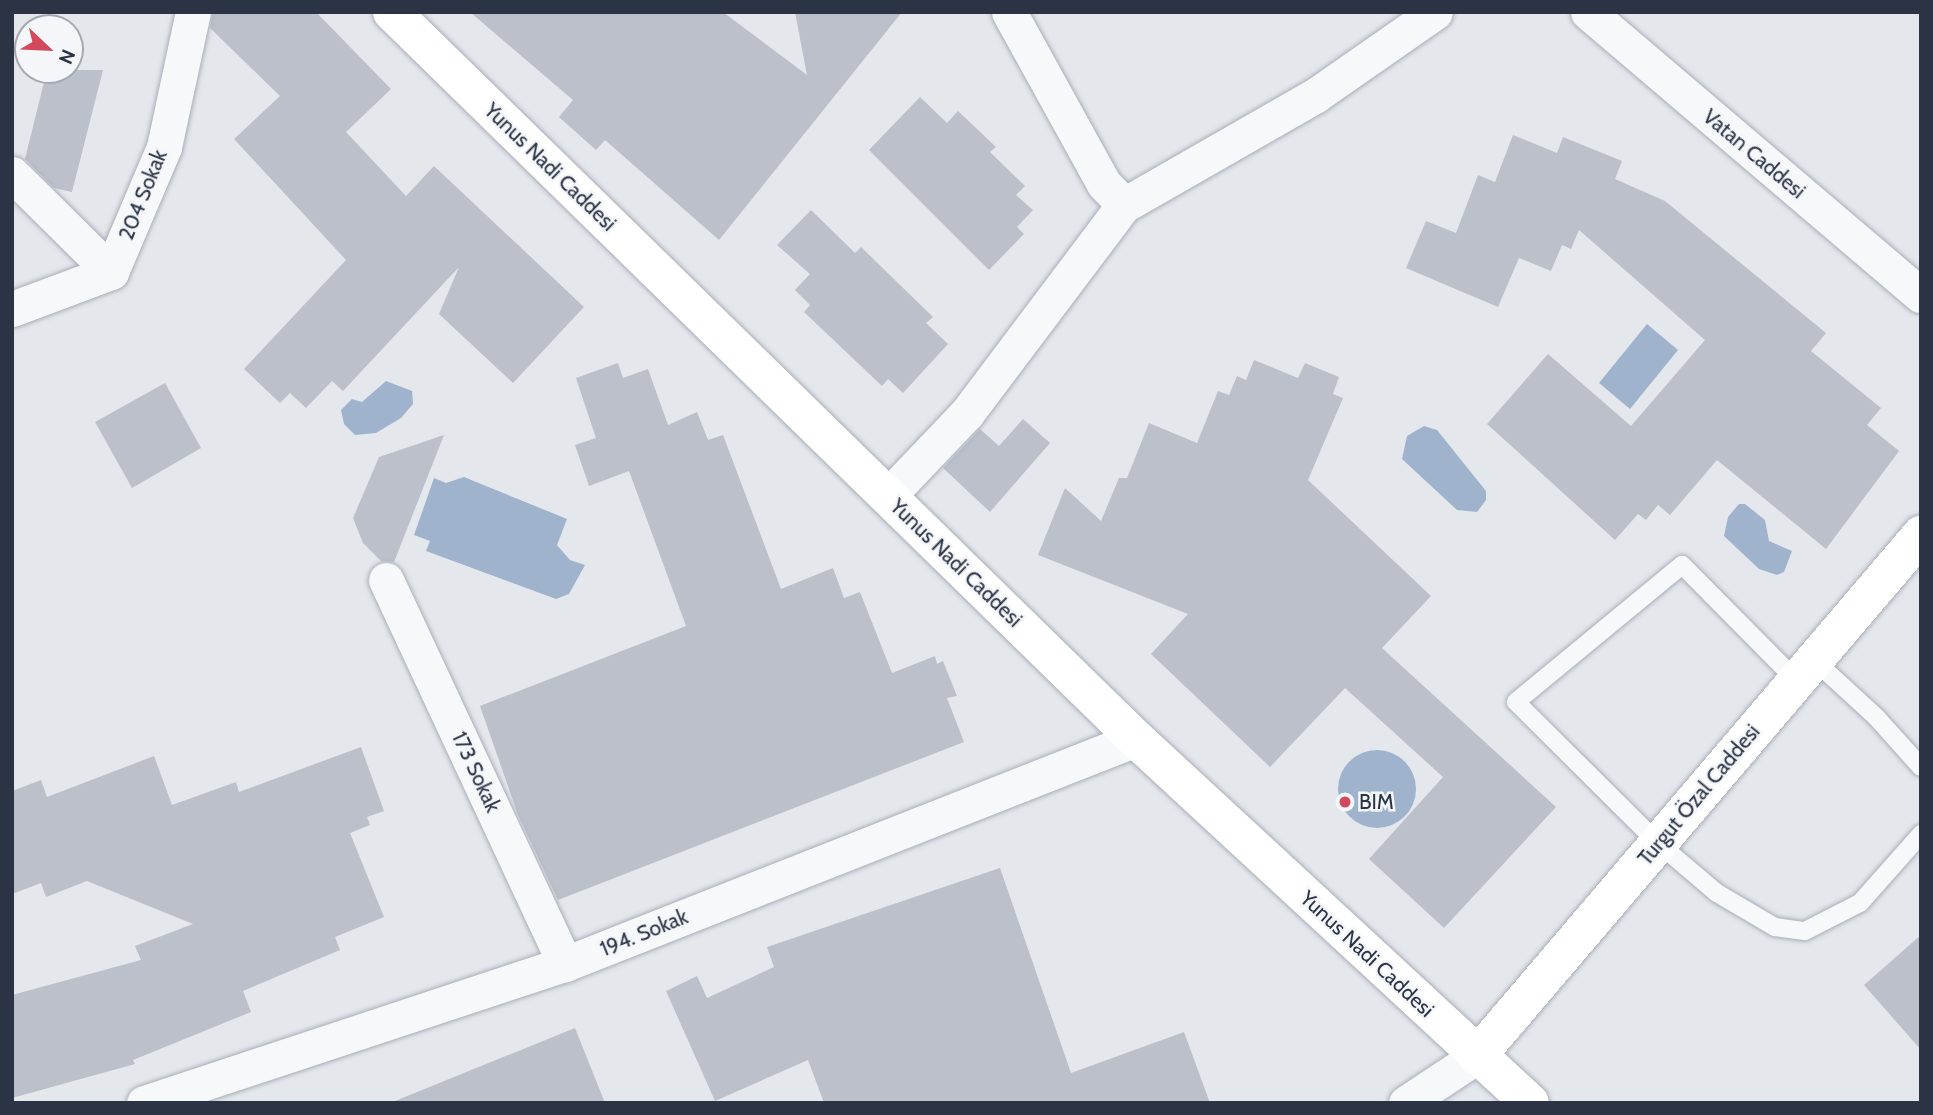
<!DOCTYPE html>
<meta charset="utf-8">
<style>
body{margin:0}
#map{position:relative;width:1933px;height:1115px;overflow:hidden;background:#e4e7ec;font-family:Cabin,sans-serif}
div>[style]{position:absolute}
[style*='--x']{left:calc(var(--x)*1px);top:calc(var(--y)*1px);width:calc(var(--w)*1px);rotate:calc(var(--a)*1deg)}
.water>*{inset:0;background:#9fb4cc}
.round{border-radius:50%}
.building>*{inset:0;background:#bbc0ca}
.roads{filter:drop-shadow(0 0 2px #a9aeb7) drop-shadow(0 0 2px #a9aeb7)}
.lane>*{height:18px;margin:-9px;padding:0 9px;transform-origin:9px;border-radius:9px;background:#f7f8fa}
.street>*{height:35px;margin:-17.5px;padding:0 17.5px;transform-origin:17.5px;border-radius:17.5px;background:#f7f8fa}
.secondary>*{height:38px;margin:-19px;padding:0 19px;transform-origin:19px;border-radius:19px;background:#fff}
.dots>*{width:19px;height:19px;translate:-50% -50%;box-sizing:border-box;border:4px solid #f4f6f9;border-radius:50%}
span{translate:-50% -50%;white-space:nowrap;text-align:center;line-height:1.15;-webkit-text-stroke:5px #f4f6f9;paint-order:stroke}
.street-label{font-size:21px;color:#2b3445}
.poi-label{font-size:21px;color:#2b3445}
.left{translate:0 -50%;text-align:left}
.frame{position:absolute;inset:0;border:14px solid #2b3445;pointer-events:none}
.north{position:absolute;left:14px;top:14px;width:70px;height:70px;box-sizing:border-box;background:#f4f6f9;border:2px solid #a4a8b1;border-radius:50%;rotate:113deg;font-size:19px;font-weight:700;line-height:28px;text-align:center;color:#2b3445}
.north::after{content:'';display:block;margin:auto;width:24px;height:32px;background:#d1495b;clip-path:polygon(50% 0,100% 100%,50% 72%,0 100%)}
</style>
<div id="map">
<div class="water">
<div style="clip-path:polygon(1647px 324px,1678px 350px,1630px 409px,1599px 383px)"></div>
<div style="clip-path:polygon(386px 381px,412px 391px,413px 404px,401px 418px,376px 433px,355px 435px,344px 424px,341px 410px,352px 399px,362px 402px)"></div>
<div style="clip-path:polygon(1424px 426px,1437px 430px,1486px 491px,1486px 500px,1477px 512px,1457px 510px,1402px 459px,1407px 436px)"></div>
<div style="clip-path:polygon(464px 477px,567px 519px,557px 545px,570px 560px,585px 565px,569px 594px,556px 599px,426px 551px,430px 541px,414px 535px,434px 478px,446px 483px)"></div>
<div style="clip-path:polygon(1739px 504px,1745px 504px,1765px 520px,1769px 541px,1792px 551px,1784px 572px,1777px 575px,1759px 569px,1724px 536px,1728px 517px)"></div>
<div class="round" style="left:1338px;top:750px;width:78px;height:78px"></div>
</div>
<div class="building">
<div style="clip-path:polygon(213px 12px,316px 12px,391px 89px,346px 132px,406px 196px,434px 166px,584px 307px,513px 383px,439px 314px,459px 267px,343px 391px,332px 381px,306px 408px,290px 393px,280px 403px,244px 369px,346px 260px,234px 139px,280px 96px,210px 28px)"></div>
<div style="clip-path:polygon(470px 12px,723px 12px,807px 75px,795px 12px,902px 12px,719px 240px,605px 140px,596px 150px,559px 117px,573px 100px)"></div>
<div style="clip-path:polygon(47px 70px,103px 70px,72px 192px,54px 188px,25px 159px)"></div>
<div style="clip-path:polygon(920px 97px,947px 123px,958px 111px,996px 147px,990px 152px,1025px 186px,1016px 195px,1033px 210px,1017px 227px,1024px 234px,989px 270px,869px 150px)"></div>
<div style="clip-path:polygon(1513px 135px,1557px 153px,1563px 137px,1622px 161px,1615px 179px,1665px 201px,1826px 333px,1811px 351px,1881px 408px,1867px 425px,1899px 451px,1826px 549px,1717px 460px,1670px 515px,1658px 505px,1646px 520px,1638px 514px,1615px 540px,1487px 424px,1548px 354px,1631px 426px,1705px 340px,1579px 230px,1571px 249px,1562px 245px,1551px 271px,1519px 258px,1498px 307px,1406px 268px,1426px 221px,1456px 233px,1478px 175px,1495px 182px)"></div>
<div style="clip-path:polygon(811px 210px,855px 253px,861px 247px,933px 317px,926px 323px,948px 344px,903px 393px,888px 379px,882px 386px,804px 312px,810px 305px,795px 290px,810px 274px,777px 245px)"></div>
<div style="clip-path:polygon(1254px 360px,1298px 378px,1305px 363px,1339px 377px,1333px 394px,1343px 398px,1308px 480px,1431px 596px,1382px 648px,1556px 807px,1444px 928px,1369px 859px,1443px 777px,1345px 688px,1270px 767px,1151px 654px,1188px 614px,1038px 555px,1065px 488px,1101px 521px,1119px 478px,1127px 478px,1149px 423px,1197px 443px,1218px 391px,1229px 395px,1237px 376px,1246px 380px)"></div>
<div style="clip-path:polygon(618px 363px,623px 378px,648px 369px,668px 425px,697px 412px,708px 440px,723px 435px,781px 589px,833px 568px,844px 598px,860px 592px,892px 673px,935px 656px,937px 664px,943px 661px,957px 696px,947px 698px,964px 742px,558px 900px,518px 815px,480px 706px,686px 626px,629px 471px,589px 486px,575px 445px,596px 438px,576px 378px)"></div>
<div style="clip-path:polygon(165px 383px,201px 448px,132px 488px,95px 422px)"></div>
<div style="clip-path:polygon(1023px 419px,1050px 443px,990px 512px,943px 468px,980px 429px,999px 446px)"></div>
<div style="clip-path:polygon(444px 435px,394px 562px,381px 561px,363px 543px,353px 518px,379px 457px)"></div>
<div style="clip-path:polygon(361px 747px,384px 811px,367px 817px,370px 825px,350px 833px,384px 917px,335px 937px,340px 950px,243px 991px,251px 1012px,133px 1060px,135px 1064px,12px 1098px,12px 995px,141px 960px,135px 946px,193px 924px,87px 881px,46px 897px,41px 883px,12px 894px,12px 791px,41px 780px,47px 797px,154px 756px,172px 805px,236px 782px,239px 792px)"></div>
<div style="clip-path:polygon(1000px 868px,1071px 1073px,1184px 1032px,1210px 1103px,824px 1103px,808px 1060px,715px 1101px,666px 991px,697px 976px,707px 998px,774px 967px,767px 947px)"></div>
<div style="clip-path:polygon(1921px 935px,1921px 1050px,1864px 985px)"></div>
<div style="clip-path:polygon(575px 1028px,605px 1103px,395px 1103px,395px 1101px)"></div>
</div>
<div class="roads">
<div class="lane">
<div style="--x:1814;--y:660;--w:86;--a:42.6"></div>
<div style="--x:1877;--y:718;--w:66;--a:48.1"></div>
<div style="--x:1796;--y:680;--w:162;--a:-134.7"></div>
<div style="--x:1682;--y:565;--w:215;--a:140.5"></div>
<div style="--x:1516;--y:702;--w:200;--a:44.8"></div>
<div style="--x:1658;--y:843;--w:77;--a:40.3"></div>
<div style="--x:1717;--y:893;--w:67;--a:30.4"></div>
<div style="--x:1775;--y:927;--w:30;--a:8"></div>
<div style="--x:1805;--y:931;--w:62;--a:-27"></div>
<div style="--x:1860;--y:903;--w:92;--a:-48.5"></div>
</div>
<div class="street">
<div style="--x:1009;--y:12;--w:196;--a:61.1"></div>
<div style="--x:1104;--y:184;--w:29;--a:46"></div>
<div style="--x:1588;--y:12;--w:437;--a:40.4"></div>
<div style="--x:12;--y:174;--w:139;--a:44.7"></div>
<div style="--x:12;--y:309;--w:106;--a:-20.5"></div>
<div style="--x:111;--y:272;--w:136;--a:-67"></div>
<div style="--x:164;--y:147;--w:138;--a:-77.9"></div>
<div style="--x:887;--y:497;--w:116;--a:-46.4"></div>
<div style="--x:967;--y:413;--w:261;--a:-53"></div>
<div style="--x:1124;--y:205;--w:221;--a:-29.8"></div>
<div style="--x:1316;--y:95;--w:145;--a:-34.9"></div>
<div style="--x:386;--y:580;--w:424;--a:65"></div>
<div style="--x:144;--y:1103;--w:443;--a:-18.3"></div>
<div style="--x:565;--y:964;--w:614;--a:-21.51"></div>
<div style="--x:1406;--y:1103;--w:85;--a:-33.5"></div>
</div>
<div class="secondary">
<div style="--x:392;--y:12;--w:1040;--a:44.34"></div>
<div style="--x:1136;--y:739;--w:536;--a:42.73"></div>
<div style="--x:1477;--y:1056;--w:685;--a:-49.56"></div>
</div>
</div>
<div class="dots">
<div style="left:1345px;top:802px;background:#d1495b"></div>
</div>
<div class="street-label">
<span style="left:1754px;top:154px;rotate:40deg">Vatan Caddesi</span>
<span style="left:550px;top:167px;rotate:44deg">Yunus Nadi Caddesi</span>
<span style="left:143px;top:195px;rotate:-68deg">204 Sokak</span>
<span style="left:956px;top:563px;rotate:44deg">Yunus Nadi Caddesi</span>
<span style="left:476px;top:772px;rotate:65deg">173 Sokak</span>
<span style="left:1699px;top:795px;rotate:-50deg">Turgut Özal Caddesi</span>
<span style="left:644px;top:933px;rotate:-22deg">194. Sokak</span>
<span style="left:1367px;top:954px;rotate:43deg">Yunus Nadi Caddesi</span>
</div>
<div class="poi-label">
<span class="left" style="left:1359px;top:802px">BIM</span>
</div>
<div class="frame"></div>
<div class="north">N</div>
</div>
